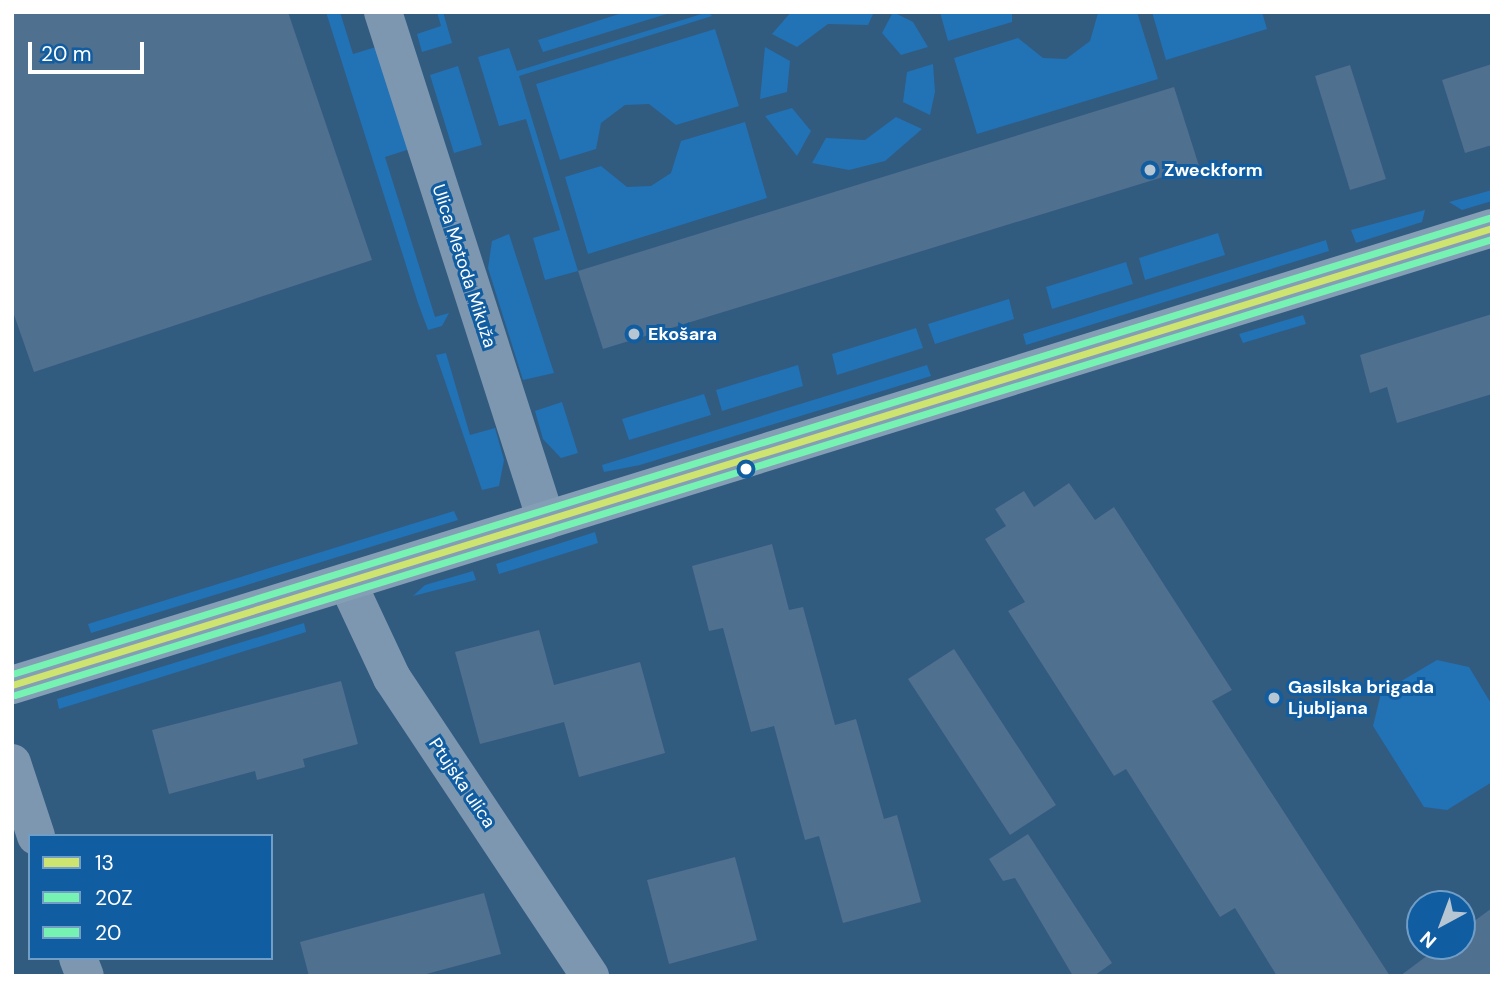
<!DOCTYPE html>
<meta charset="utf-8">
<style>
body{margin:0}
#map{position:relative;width:1504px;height:988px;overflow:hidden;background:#325b80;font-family:"DM Sans",sans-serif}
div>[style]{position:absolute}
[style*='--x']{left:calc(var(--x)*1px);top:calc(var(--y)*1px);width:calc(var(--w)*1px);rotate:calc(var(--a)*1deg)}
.green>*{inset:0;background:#2272b6}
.building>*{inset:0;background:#4f708e}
.street>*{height:38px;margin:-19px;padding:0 19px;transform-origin:19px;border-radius:19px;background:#7d97b0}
.secondary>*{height:38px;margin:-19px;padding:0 19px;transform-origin:19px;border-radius:19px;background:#849eb6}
.bus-1>*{height:7px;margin:-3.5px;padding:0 3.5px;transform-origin:3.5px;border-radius:3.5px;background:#cee470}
.bus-2>*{height:7px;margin:-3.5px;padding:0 3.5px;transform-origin:3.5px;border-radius:3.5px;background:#76f3b2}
.bus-3>*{height:7px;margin:-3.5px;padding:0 3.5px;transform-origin:3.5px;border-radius:3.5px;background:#76f3b2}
.dots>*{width:19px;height:19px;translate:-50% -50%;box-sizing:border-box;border:4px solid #115da1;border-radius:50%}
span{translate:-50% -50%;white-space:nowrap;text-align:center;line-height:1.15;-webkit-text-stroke:6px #115da1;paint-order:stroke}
.poi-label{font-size:18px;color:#fff;font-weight:700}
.left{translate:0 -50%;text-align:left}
.street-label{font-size:18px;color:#fff}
.frame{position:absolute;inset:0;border:14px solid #fff;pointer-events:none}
.legend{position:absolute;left:28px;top:834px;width:245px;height:126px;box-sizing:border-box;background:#115da1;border:2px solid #709ec7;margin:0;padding:9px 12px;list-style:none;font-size:21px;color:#fff}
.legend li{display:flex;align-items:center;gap:14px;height:35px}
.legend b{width:35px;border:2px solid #709ec7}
.north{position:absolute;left:1406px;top:890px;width:70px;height:70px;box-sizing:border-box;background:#115da1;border:2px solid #709ec7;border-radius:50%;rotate:221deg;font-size:19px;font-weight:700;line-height:28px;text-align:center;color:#fff}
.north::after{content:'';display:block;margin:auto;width:24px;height:32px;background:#b7c6d3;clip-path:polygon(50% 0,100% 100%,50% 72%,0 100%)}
.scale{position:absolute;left:28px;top:42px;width:116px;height:32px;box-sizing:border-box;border:4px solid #fff;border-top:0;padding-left:9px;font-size:21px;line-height:24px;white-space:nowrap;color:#fff;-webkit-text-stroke:5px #115da1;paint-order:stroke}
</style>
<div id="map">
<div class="green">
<div style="clip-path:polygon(326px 12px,340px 12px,353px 54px,376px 47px,410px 149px,385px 157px,435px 317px,449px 313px,442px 326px,428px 330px,418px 303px)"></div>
<div style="clip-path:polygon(437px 12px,443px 12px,452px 43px,422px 52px,417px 34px,441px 26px)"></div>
<div style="clip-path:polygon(625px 12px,673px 12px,543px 52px,538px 40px)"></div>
<div style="clip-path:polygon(708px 12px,712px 16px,519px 76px,578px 271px,545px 280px,533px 238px,560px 230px,526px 119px,499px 126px,478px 57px,509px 48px,517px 71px)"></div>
<div style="clip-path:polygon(791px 12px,874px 12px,868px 25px,828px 24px,797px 47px,772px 34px)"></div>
<div style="clip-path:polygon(893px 12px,913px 22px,928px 47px,901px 55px,882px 33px)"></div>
<div style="clip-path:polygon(940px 12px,1012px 12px,1012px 22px,948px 41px)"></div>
<div style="clip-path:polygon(1137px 12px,1158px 79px,977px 134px,954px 58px,1018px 38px,1043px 58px,1066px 59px,1090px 41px,1098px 13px)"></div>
<div style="clip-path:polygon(1152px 12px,1262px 12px,1267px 29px,1166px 60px)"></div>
<div style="clip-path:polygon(715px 29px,739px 106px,676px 125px,649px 104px,625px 105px,601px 123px,596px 149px,560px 160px,536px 84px)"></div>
<div style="clip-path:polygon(765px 47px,790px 61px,787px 92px,760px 99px)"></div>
<div style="clip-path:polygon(933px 64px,935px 92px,930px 115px,903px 102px,907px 72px)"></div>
<div style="clip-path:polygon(458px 66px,482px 145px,454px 153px,430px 75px)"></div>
<div style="clip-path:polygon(792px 108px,811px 131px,797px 156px,765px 116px)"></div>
<div style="clip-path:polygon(896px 117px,922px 129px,885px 161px,849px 170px,812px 163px,826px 138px,865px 140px)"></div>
<div style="clip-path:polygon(745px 122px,767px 198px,588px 254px,565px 177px,601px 166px,627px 187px,651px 186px,671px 173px,681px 141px)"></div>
<div style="clip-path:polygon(1492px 190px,1492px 201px,1462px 210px,1449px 202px)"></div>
<div style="clip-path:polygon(1425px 210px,1422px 222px,1356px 243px,1351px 230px)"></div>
<div style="clip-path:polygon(1218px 233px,1225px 255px,1145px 280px,1139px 258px)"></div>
<div style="clip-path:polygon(509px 234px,554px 373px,523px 380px,488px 268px,492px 241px)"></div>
<div style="clip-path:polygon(1326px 240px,1329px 251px,1026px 345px,1023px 334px)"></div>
<div style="clip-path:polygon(1126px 262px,1133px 284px,1052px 309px,1046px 287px)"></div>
<div style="clip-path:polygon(1009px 299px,1014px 319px,935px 344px,928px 324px)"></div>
<div style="clip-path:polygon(1303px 315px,1306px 324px,1243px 343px,1239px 334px)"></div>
<div style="clip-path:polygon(916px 328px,923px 348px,837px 375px,832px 354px)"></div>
<div style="clip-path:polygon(446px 353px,470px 435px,495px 428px,504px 460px,499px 486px,482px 490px,436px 355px)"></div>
<div style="clip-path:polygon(798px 365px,803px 386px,722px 411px,716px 390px)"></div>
<div style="clip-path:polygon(927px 365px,931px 376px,640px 465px,604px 472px,602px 465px)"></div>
<div style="clip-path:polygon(704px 394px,711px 415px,629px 440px,622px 419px)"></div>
<div style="clip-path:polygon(562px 402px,578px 453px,561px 458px,543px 439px,535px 411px)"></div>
<div style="clip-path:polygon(454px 511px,458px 520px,91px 633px,88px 624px)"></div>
<div style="clip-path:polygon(595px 532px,598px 543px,499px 574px,496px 564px)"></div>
<div style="clip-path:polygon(473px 571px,476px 580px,413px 596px,425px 585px)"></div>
<div style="clip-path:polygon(304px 623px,306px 632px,59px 709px,57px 699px)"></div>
<div style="clip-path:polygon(1437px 660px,1469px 667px,1492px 705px,1492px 782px,1447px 810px,1424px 807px,1373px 726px,1381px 693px)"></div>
</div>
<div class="building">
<div style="clip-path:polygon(12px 12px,288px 12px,372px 260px,34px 372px,12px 309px)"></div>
<div style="clip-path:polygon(1492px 64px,1492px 145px,1465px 153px,1442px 80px)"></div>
<div style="clip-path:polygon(1350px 65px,1386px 179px,1350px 190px,1315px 76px)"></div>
<div style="clip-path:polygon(1174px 87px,1199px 166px,603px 349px,578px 271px)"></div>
<div style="clip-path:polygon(1492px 314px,1492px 394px,1397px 423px,1387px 387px,1370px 393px,1360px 355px)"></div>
<div style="clip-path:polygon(1069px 483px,1095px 520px,1114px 507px,1232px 690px,1212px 701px,1390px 976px,1277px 976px,1235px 908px,1220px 917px,1126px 769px,1114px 776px,1008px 611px,1025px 602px,985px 539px,1006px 526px,995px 509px,1024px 491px,1034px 507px)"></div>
<div style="clip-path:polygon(772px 544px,789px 610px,803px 607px,835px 725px,856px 719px,884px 819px,897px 815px,921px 902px,843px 923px,819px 836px,805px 840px,774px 726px,751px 732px,723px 628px,709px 631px,692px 566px)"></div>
<div style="clip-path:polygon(539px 630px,554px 685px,640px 662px,665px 753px,579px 777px,564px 722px,480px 744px,455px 652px)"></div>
<div style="clip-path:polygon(954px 649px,1056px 805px,1010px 835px,908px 679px)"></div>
<div style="clip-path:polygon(341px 681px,358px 744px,303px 759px,305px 767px,257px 780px,255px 771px,169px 794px,152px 730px)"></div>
<div style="clip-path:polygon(1028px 834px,1112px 963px,1094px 976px,1073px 976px,1015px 878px,1003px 881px,989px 859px)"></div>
<div style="clip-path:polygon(735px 857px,757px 940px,669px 964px,647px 880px)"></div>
<div style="clip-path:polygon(484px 893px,501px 954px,419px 976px,309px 976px,300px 942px)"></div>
<div style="clip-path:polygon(1492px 908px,1492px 976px,1400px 976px,1440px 946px,1462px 946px,1462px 930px)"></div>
</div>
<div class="street">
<div style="--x:383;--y:12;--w:534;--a:72.21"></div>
<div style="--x:347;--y:582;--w:106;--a:64.9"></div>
<div style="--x:392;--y:678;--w:358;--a:56.4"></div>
<div style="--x:12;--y:763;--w:77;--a:71.8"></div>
<div style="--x:78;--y:958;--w:19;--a:69"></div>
</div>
<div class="secondary">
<div style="--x:12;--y:685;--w:1549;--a:-17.16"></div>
</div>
<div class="bus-1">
<div style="--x:12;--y:685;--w:1549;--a:-17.16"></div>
</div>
<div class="bus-2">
<div style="--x:15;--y:695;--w:1546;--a:-17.16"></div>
</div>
<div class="bus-3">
<div style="--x:12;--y:674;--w:1546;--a:-17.16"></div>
</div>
<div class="dots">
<div style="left:1150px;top:170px;background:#b7c6d3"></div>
<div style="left:634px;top:334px;background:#b7c6d3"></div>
<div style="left:746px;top:469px;background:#fff"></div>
<div style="left:1274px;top:698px;background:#b7c6d3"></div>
</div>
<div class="poi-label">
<span class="left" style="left:1164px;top:170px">Zweckform</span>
<span class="left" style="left:648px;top:334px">Ekošara</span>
<span class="left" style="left:1288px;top:698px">Gasilska brigada<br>Ljubljana</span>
</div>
<div class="street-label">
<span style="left:464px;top:266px;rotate:72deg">Ulica Metoda Mikuža</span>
<span style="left:462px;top:783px;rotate:56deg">Ptujska ulica</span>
</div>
<div class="frame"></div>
<ul class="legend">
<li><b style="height:9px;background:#cee470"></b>13</li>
<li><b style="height:9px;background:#76f3b2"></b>20Z</li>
<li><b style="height:9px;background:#76f3b2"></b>20</li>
</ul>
<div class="north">N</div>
<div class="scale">20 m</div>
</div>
